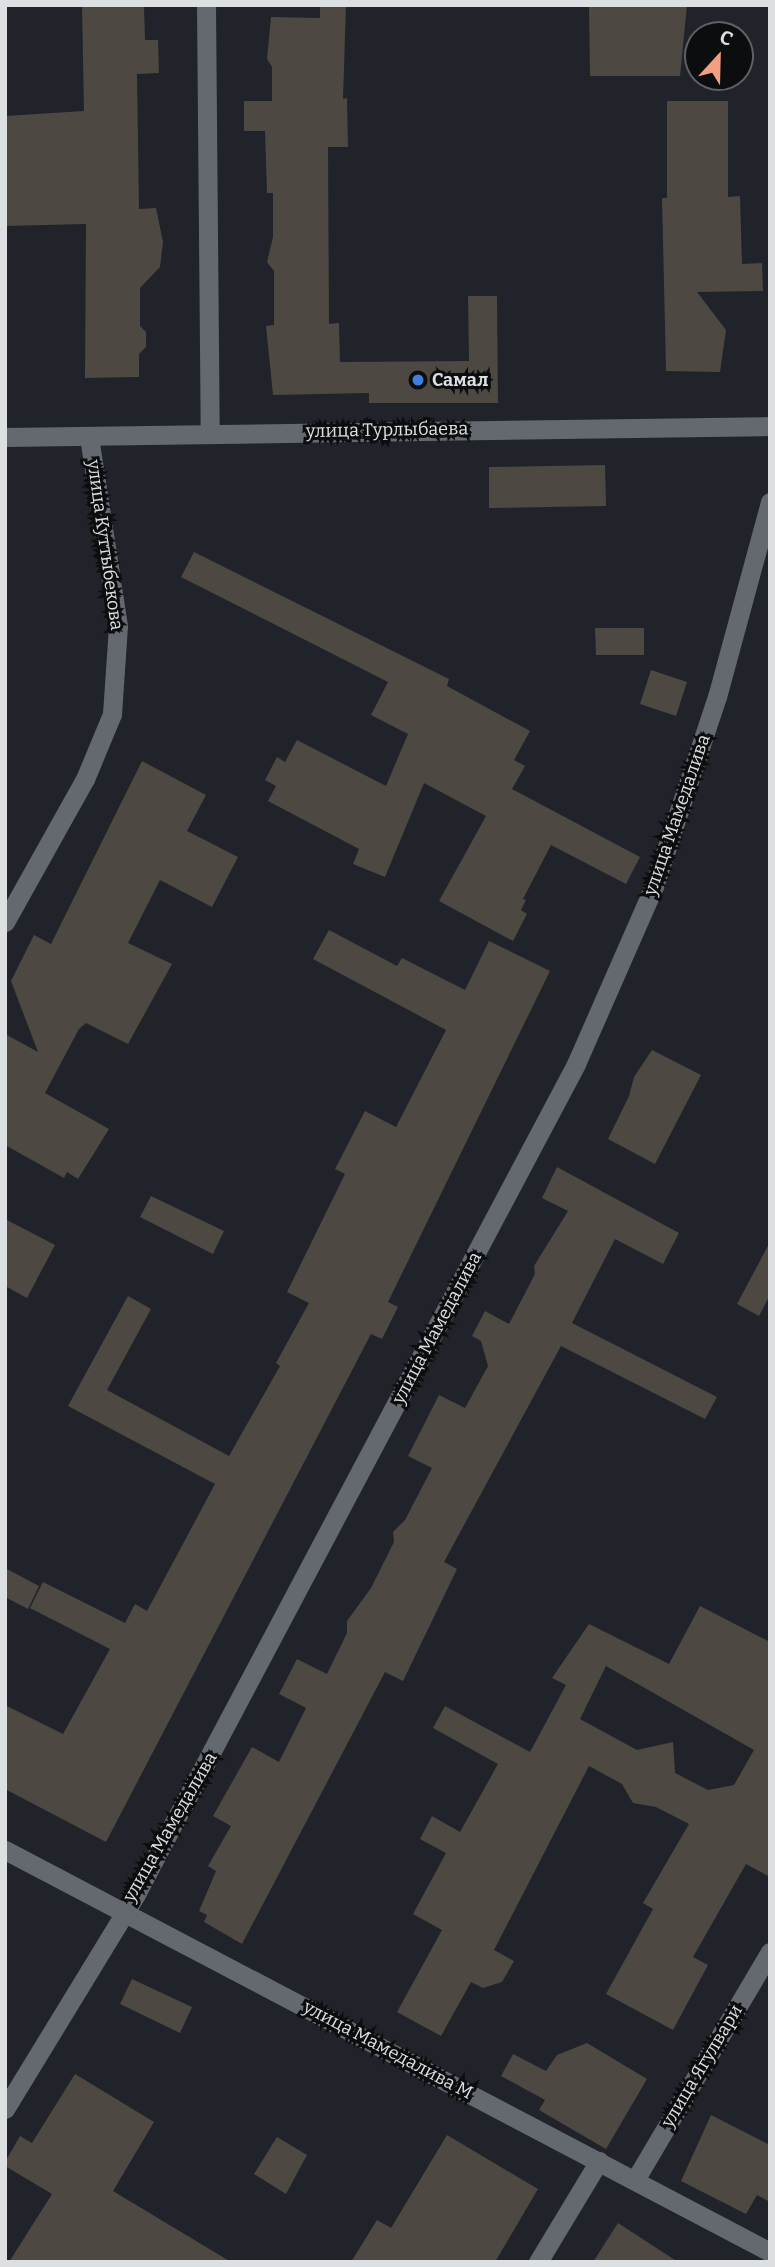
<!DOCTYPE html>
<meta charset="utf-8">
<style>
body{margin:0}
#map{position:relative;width:775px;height:2267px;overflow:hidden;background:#202329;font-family:Bitter,serif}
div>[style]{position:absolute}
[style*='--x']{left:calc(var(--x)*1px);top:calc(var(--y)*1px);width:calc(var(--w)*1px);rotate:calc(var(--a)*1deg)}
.building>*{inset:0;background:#4d4842}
.minor>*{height:19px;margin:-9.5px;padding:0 9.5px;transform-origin:9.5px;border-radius:9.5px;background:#64686f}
.dots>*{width:19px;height:19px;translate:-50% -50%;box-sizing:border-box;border:4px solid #0b0d0f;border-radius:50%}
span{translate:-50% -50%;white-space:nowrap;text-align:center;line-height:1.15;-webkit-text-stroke:6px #0b0d0f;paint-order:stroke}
.poi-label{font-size:18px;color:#dde0e3;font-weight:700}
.left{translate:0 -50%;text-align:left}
.street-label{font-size:18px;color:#dde0e3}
.frame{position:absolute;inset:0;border:7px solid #dde0e3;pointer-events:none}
.north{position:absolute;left:684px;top:21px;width:70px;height:70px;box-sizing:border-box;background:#0b0d0f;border:2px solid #5f6164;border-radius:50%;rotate:22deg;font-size:19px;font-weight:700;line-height:28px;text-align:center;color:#dde0e3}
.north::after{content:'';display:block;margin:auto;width:24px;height:32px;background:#f39f82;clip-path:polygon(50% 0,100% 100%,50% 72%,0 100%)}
</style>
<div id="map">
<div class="building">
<div style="clip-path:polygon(144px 5px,145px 40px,158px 40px,159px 73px,137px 74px,139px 209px,156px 208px,163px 242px,160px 267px,140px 288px,140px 326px,146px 332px,146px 347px,139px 354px,139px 377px,85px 378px,86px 224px,5px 226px,5px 116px,84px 111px,82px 6px)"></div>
<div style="clip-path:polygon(320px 5px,346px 5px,343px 99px,347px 98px,348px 147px,328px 147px,329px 324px,339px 323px,340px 362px,469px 361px,468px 296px,497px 296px,498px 403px,369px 403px,369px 393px,273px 395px,266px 326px,274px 325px,274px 271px,267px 262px,273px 237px,273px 193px,267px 193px,265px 131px,244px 131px,244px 101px,272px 101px,272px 67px,267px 59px,271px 17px,320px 18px)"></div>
<div style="clip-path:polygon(687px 5px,680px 76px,590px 76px,589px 6px)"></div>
<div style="clip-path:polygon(667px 101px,728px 101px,728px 197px,740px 196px,742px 264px,762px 263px,763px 291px,697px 292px,726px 330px,720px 372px,666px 371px,662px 198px,667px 198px)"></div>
<div style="clip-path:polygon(605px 465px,606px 506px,489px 508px,489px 467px)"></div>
<div style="clip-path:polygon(194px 552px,449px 679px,447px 686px,530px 731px,514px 760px,525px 766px,512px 789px,640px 857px,626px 884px,551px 845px,523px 899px,526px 900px,521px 910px,527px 914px,513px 941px,439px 901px,486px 816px,424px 783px,385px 877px,353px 864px,359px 849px,268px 801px,276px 786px,265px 780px,277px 757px,285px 762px,297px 740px,386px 786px,408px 734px,371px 715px,388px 682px,181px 577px)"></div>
<div style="clip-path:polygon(595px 628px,644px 628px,644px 655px,596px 655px)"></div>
<div style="clip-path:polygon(651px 670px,687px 682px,676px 716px,640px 704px)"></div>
<div style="clip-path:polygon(142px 761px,206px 795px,187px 831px,238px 857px,212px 907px,160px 880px,128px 943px,172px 964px,128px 1044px,86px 1023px,79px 1029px,45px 1093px,109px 1129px,78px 1179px,67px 1172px,64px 1178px,5px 1145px,5px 1034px,38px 1052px,11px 981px,34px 935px,51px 944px)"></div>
<div style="clip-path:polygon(329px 930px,397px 966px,402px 958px,465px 990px,489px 941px,550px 971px,388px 1302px,398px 1307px,382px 1339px,371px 1334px,106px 1842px,5px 1789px,5px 1705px,63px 1734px,110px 1649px,30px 1608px,43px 1582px,125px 1623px,135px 1604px,147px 1611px,215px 1484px,68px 1406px,128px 1296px,151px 1309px,107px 1390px,229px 1456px,280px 1366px,276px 1363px,309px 1303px,287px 1292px,345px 1174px,335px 1169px,365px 1111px,396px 1127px,446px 1030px,313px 959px)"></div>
<div style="clip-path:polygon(652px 1050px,701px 1075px,655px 1164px,608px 1139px,629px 1096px,634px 1077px)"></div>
<div style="clip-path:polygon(557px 1167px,679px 1233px,663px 1264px,615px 1239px,572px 1323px,717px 1397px,705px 1419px,561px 1346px,444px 1562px,457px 1569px,403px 1681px,385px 1672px,242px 1944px,204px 1922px,207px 1915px,199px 1911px,216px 1871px,208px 1866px,231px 1826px,213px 1816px,252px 1747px,279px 1762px,306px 1708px,279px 1694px,297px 1659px,327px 1674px,347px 1633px,347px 1621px,371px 1588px,394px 1542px,393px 1532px,405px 1520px,432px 1468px,408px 1456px,439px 1395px,465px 1408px,488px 1366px,481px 1341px,472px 1336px,485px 1311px,509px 1324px,535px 1274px,534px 1266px,568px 1211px,542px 1198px)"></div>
<div style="clip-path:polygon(151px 1196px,224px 1231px,213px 1254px,140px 1217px)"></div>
<div style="clip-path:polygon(5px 1219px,55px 1245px,27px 1298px,5px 1286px)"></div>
<div style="clip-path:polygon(770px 1242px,770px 1295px,759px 1316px,737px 1304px)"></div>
<div style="clip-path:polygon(5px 1568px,39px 1586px,28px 1609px,5px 1597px)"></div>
<div style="clip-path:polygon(evenodd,700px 1606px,770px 1642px,770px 1877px,746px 1864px,693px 1957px,708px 1965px,673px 2030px,606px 1994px,653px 1909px,643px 1903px,689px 1824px,656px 1807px,633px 1803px,622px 1784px,589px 1766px,494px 1950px,514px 1961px,502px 1982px,483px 1988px,471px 1982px,441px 2036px,397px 2012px,442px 1930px,413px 1914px,446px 1853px,420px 1839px,432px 1816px,460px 1832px,498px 1764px,433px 1728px,445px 1706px,530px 1752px,566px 1685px,552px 1678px,589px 1624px,669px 1664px,700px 1606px,606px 1666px,754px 1750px,734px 1785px,708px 1790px,675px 1773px,673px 1742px,637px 1750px,580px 1719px,606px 1666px)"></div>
<div style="clip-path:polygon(132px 1979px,192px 2007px,180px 2033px,120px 2004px)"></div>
<div style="clip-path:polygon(587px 2043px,647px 2079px,606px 2149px,539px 2110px,545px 2100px,501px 2076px,513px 2054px,546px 2071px,557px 2055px)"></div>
<div style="clip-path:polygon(75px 2074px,154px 2122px,113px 2191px,231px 2262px,9px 2262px,52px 2194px,5px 2166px,5px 2162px,20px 2136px,32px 2143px)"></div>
<div style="clip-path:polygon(711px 2115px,770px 2145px,770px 2202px,757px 2195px,746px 2214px,681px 2181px)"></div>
<div style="clip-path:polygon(447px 2135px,538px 2189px,495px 2262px,351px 2262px,377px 2220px,391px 2228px)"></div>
<div style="clip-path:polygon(277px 2137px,307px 2155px,286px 2194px,254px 2174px)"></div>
<div style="clip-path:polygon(618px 2223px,678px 2262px,593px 2262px)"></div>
</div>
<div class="minor">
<div style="--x:206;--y:5;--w:427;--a:89.5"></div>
<div style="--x:5;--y:437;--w:765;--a:-0.82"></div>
<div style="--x:5;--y:922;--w:164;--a:-60.8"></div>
<div style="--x:85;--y:779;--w:70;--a:-67.4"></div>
<div style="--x:112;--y:714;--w:88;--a:-86.1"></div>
<div style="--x:118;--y:626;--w:192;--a:-98.7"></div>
<div style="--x:5;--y:1850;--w:864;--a:27.72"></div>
<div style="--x:5;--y:2109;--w:250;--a:-58.6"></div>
<div style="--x:135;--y:1896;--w:942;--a:-62.07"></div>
<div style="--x:576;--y:1064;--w:194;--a:-66.3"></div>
<div style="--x:654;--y:886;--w:199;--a:-71.6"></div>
<div style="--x:717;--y:697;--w:202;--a:-74.8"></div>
<div style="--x:635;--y:2180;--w:265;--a:-59.4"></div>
<div style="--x:538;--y:2262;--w:118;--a:-58.9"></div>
</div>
<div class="dots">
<div style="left:418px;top:380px;background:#3f7fe0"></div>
</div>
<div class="poi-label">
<span class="left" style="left:432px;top:380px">Самал</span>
</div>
<div class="street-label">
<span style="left:387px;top:430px;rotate:-1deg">улица Турлыбаева</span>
<span style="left:105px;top:545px;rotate:82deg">улица Куттыбекова</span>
<span style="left:677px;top:815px;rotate:-71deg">улица Мамедалива</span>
<span style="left:437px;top:1328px;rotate:-62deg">улица Мамедалива</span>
<span style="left:170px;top:1827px;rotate:-60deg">улица Мамедалива</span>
<span style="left:388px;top:2050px;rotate:28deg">улица Мамедалива М</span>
<span style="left:702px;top:2066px;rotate:-59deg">улица Ягулвари</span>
</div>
<div class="frame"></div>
<div class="north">С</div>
</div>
